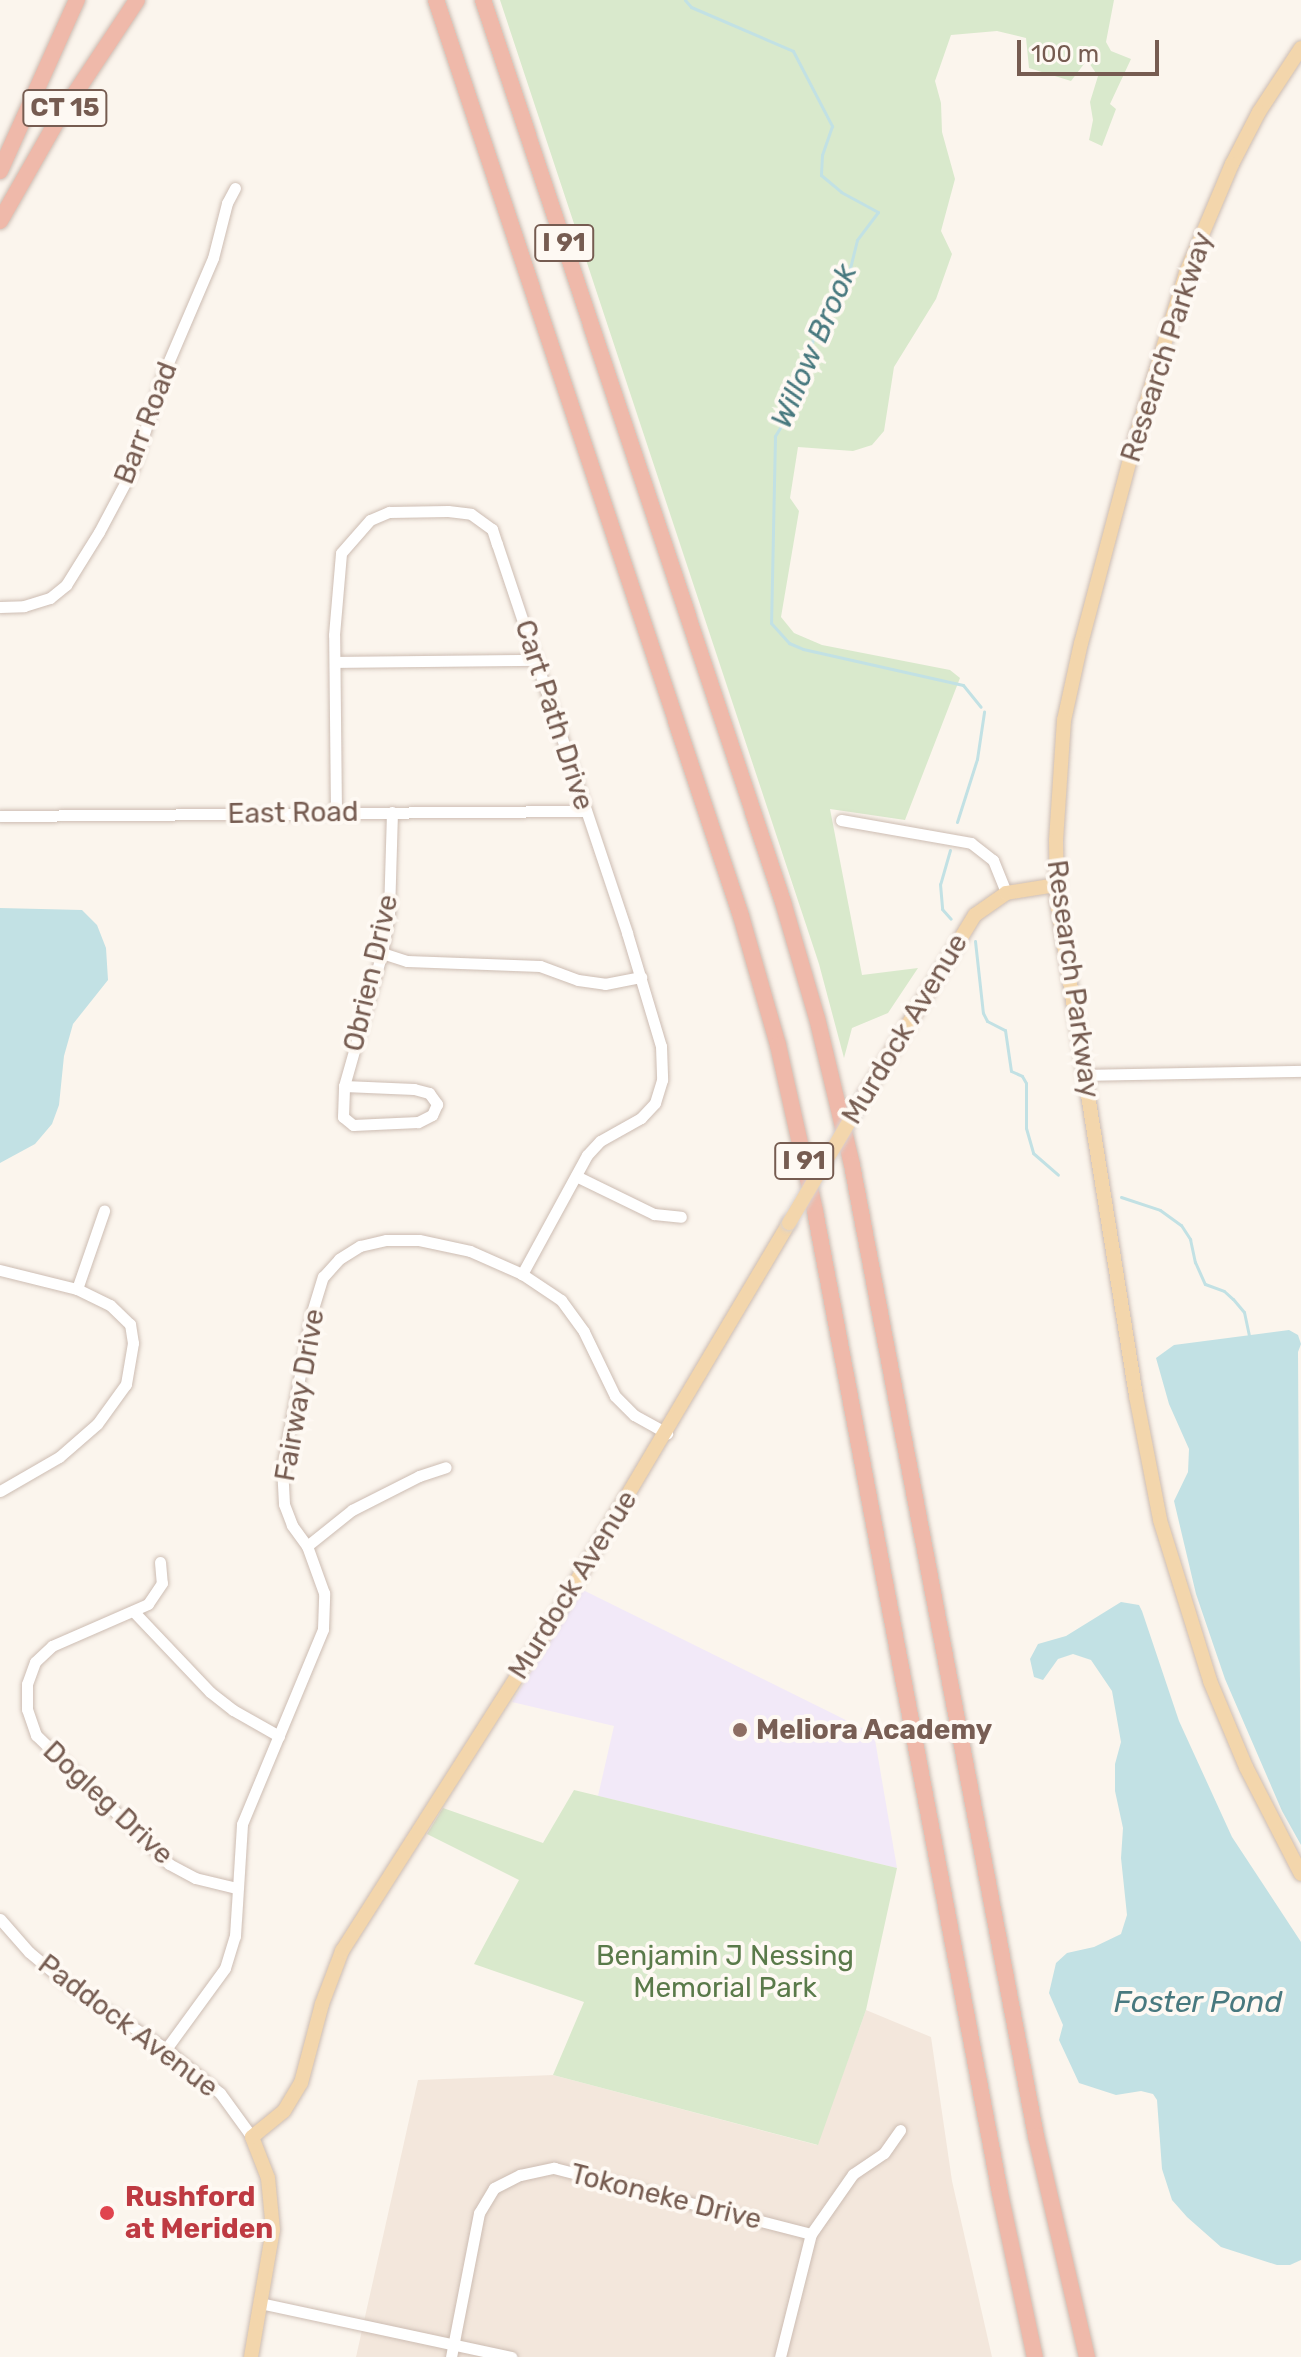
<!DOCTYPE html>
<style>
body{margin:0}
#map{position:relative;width:1301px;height:2357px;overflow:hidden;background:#fbf5ed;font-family:Rubik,sans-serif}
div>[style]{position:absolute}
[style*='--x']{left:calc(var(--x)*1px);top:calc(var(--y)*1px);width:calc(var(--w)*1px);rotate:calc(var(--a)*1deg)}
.residential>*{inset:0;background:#f3e7dc}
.education>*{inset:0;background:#f2e9f8}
.green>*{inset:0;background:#d9e9cc}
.water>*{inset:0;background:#c2e1e4}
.stream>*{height:3px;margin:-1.5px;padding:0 1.5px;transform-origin:1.5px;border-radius:1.5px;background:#c2e1e4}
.roads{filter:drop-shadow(0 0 2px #cdbdb3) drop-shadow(0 0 2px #cdbdb3)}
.minor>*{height:11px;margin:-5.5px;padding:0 5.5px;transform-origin:5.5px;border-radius:5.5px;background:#fff}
.major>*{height:14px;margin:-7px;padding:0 7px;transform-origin:7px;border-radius:7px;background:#f3d6ac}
.highway>*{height:16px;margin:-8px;padding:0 8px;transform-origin:8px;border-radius:8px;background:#efb9aa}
.bridges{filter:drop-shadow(0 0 2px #d9d1ce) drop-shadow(0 0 2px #d9d1ce)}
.major-bridge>*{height:14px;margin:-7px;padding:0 7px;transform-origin:7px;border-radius:7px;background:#f3d6ac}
.dots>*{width:22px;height:22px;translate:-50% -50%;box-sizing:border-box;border:4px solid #fef9f3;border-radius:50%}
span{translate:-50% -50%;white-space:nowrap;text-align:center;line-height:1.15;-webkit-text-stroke:8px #fef9f3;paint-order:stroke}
.shield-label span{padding:2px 6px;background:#fef9f3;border:2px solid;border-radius:6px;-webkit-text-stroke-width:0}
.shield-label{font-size:26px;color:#765c51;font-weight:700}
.street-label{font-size:28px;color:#765c51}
.education-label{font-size:28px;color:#785e54;font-weight:700}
.left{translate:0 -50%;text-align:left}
.park-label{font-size:28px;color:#5a7a4a}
.health-label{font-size:28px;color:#be3a42;font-weight:700}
.water-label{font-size:30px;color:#48797f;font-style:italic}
.scale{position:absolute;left:1017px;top:40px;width:142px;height:36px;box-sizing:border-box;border:4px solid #765c51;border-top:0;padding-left:10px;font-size:24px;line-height:28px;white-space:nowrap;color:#765c51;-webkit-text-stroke:6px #fef9f3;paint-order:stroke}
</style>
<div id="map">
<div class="residential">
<div style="clip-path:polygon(866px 2010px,931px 2037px,952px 2181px,992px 2357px,356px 2357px,418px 2080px,553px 2075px,817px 2145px)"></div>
</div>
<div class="education">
<div style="clip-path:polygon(583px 1590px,874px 1734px,897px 1868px,598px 1796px,614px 1726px,512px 1702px)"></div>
</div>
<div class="green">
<div style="clip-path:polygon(500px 0,1114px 0,1106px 42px,1111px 51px,1131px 59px,1110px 104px,1116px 109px,1102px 146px,1089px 140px,1093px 120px,1090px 102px,1098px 76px,1087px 60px,1071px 81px,1029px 68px,1026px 38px,997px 31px,951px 35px,935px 81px,941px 103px,942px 132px,955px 179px,941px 231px,952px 254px,936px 299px,894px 367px,884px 431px,872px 445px,853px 451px,798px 447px,790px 498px,799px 511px,781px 617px,794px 633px,822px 645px,950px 670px,960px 678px,905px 820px,830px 809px,862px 975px,918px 968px,888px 1013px,852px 1028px,844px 1058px,819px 964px)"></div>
<div style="clip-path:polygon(574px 1790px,897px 1868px,866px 2010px,818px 2145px,553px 2075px,584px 2002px,474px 1964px,519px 1880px,427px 1834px,443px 1808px,543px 1843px)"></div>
</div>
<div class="water">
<div style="clip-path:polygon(0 908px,82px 910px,97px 925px,106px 948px,108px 980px,73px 1024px,64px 1056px,59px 1105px,52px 1124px,35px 1144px,0 1163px)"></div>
<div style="clip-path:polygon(1289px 1330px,1298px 1335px,1301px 1344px,1298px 1352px,1301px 1845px,1282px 1811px,1225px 1679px,1196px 1594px,1174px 1501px,1188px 1472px,1189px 1449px,1169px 1404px,1156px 1358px,1174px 1345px)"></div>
<div style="clip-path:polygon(1121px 1602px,1139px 1605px,1142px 1611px,1179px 1721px,1232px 1837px,1301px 1942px,1301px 2260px,1290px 2265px,1277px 2265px,1221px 2247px,1187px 2217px,1172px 2200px,1162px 2169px,1157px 2100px,1153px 2094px,1141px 2091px,1116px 2095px,1079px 2083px,1059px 2040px,1063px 2025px,1049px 1993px,1056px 1963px,1067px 1953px,1094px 1947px,1121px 1934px,1127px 1915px,1121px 1858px,1123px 1828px,1115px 1791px,1115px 1764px,1121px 1742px,1112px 1691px,1091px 1660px,1073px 1654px,1058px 1659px,1043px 1680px,1034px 1677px,1030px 1659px,1038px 1644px,1066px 1636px)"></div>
</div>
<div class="stream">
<div style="--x:685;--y:0;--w:9;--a:49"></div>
<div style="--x:691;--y:7;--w:111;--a:23.3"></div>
<div style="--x:793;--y:51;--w:85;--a:62.5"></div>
<div style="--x:832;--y:126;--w:31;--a:109"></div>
<div style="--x:822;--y:155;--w:20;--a:93"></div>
<div style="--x:821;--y:175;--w:26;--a:40"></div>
<div style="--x:841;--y:192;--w:42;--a:28.4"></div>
<div style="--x:878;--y:212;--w:35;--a:127"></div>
<div style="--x:857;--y:240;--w:33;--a:104"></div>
<div style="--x:849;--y:272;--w:45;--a:123.3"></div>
<div style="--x:824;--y:310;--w:29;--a:112"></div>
<div style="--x:813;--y:337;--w:27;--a:98"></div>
<div style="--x:809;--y:364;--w:42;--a:121.4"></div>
<div style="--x:787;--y:400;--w:15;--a:86"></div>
<div style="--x:788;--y:415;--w:25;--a:122"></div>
<div style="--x:775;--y:436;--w:187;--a:91.2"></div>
<div style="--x:771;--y:623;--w:27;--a:48"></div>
<div style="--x:789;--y:643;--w:15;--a:23"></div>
<div style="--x:803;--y:649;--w:164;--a:12.7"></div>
<div style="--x:963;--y:685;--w:28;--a:51"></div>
<div style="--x:957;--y:822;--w:66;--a:-72.4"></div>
<div style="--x:977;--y:759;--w:48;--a:-81.5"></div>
<div style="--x:950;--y:850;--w:35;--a:106"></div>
<div style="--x:940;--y:884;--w:25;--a:85"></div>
<div style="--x:942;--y:909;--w:13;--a:48"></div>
<div style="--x:975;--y:941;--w:72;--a:83.7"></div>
<div style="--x:983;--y:1013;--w:9;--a:63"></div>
<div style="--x:987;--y:1021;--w:20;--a:27"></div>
<div style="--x:1005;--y:1030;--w:41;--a:81.7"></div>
<div style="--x:1011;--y:1071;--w:12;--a:24"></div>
<div style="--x:1022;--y:1076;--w:8;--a:60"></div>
<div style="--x:1026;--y:1083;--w:45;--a:90"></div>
<div style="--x:1026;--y:1128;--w:26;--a:74"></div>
<div style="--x:1033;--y:1153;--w:33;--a:41"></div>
<div style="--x:1121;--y:1197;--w:41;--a:18.4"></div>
<div style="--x:1160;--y:1210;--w:26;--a:36"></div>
<div style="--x:1181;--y:1225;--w:17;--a:57"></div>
<div style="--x:1190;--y:1239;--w:24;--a:78"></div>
<div style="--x:1195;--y:1262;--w:24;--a:66"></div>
<div style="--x:1205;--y:1284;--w:20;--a:20"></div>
<div style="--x:1224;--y:1291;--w:12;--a:42"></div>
<div style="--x:1233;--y:1299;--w:17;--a:50"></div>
<div style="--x:1244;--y:1312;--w:24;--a:78"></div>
</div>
<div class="roads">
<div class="minor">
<div style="--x:0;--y:607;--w:24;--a:-2"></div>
<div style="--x:24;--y:606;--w:27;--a:-17"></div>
<div style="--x:50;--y:598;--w:21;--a:-39"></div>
<div style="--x:66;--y:585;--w:62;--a:-58.1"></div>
<div style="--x:99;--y:532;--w:72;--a:-62"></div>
<div style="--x:133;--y:468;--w:96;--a:-72.3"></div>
<div style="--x:162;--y:377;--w:129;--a:-66.8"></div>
<div style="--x:213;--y:258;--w:57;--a:-75.7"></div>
<div style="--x:227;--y:203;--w:17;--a:-62"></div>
<div style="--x:335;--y:662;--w:201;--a:-0.6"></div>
<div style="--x:336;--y:812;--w:177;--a:-90.6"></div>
<div style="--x:334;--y:635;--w:82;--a:-85.1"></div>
<div style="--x:341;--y:553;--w:44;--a:-48.7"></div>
<div style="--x:370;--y:520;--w:21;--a:-23"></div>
<div style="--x:389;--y:512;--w:59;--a:-1"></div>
<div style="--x:448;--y:511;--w:23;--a:7"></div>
<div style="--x:471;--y:514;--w:26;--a:36"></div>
<div style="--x:492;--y:529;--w:16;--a:72"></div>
<div style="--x:497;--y:544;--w:410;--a:71.5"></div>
<div style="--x:627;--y:933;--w:118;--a:73.3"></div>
<div style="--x:661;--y:1046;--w:34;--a:88"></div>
<div style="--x:662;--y:1080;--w:24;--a:107"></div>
<div style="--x:655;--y:1103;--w:21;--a:133"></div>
<div style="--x:641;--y:1118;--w:47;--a:150.7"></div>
<div style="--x:600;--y:1141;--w:19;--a:133"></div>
<div style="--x:587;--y:1155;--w:136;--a:118.6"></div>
<div style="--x:0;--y:816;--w:586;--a:-0.49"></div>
<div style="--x:841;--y:820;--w:132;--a:10"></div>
<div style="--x:971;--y:843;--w:28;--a:38"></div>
<div style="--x:993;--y:860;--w:35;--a:68"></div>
<div style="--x:382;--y:953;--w:26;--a:18"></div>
<div style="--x:407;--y:961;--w:133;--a:2.2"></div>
<div style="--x:540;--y:966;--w:40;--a:20.2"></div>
<div style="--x:578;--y:980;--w:27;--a:8"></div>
<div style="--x:605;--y:984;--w:37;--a:-11"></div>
<div style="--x:1085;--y:1075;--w:216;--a:-1.1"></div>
<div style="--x:344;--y:1086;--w:70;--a:2.5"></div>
<div style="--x:414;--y:1089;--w:16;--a:15"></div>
<div style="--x:429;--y:1093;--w:14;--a:54"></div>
<div style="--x:437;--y:1104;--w:12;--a:114"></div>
<div style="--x:432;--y:1115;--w:16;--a:153"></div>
<div style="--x:418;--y:1122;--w:65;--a:177.4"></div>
<div style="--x:353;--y:1125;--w:13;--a:-141"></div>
<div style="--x:343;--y:1117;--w:31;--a:-88"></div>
<div style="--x:344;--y:1086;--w:138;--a:-74.1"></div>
<div style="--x:382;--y:953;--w:41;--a:-80.1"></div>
<div style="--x:389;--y:913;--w:101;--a:-88.3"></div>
<div style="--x:576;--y:1176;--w:87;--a:26"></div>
<div style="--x:654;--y:1214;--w:27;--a:6"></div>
<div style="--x:0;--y:1270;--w:79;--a:13.9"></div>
<div style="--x:77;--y:1289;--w:37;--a:26"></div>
<div style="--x:110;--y:1305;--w:28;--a:44"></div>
<div style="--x:130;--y:1324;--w:19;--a:81"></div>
<div style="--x:133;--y:1343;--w:42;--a:99.7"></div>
<div style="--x:126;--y:1384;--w:49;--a:125.9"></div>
<div style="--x:97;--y:1424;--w:50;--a:139"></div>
<div style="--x:59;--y:1457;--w:68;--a:150"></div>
<div style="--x:77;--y:1289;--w:83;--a:-70.9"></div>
<div style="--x:307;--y:1546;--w:58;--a:-38.7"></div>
<div style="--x:352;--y:1510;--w:75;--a:-26.9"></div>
<div style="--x:419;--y:1476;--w:28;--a:-18"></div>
<div style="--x:160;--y:1562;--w:21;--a:85"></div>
<div style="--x:162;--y:1583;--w:25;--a:124"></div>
<div style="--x:148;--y:1604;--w:105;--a:156.4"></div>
<div style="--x:52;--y:1646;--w:23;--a:137"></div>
<div style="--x:35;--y:1662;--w:23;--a:110"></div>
<div style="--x:27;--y:1684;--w:25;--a:90"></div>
<div style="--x:27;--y:1709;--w:28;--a:71"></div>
<div style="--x:36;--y:1735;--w:185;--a:44.1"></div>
<div style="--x:169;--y:1864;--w:30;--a:28"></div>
<div style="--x:195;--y:1878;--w:42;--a:13.7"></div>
<div style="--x:135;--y:1613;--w:109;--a:46.5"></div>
<div style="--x:210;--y:1692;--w:29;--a:38"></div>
<div style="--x:233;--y:1710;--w:53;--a:29.5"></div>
<div style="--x:0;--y:1919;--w:44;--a:48.7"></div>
<div style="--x:29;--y:1952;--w:55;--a:39.8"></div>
<div style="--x:71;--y:1987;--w:113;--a:33.1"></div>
<div style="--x:166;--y:2049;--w:70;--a:39.2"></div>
<div style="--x:220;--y:2093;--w:54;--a:54"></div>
<div style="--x:166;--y:2049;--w:100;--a:-53.9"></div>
<div style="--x:225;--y:1968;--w:34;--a:-73"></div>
<div style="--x:235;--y:1936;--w:112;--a:-86.4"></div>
<div style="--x:242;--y:1824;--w:211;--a:-67.4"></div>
<div style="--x:323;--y:1629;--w:36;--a:-88"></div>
<div style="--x:324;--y:1593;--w:50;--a:-109.9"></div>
<div style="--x:307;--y:1546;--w:26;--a:-126"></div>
<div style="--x:292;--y:1525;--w:22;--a:-111"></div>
<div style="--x:284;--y:1504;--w:35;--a:-93"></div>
<div style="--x:282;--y:1469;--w:160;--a:-79.2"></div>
<div style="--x:312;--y:1312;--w:37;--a:-73"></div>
<div style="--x:323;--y:1277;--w:24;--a:-48"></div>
<div style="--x:339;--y:1259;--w:25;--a:-32"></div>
<div style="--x:360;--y:1246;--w:27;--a:-13"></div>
<div style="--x:386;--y:1240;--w:33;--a:0"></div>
<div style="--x:419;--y:1240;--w:52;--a:12.2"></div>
<div style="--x:470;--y:1251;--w:57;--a:23.9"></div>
<div style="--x:522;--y:1274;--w:47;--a:33.7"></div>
<div style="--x:561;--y:1300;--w:39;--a:54"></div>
<div style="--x:584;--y:1332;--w:71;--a:64.2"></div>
<div style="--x:615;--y:1396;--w:27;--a:45"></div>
<div style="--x:634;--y:1415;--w:38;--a:29"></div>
<div style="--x:260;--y:2303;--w:257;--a:12.1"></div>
<div style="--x:451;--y:2357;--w:147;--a:-79"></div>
<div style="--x:479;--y:2213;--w:29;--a:-59"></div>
<div style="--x:494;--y:2188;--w:29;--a:-27"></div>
<div style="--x:520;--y:2175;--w:35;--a:-12"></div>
<div style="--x:554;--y:2168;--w:265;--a:14.4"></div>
<div style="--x:780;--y:2357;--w:127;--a:-75.9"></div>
<div style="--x:811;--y:2234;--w:73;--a:-55"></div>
<div style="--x:853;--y:2174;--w:37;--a:-34"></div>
<div style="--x:884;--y:2153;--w:28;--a:-55"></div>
</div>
<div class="major">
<div style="--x:1301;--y:48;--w:77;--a:123.3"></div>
<div style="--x:1259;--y:112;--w:59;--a:117.4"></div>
<div style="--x:1232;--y:164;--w:118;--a:112.9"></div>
<div style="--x:1186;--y:273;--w:167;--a:107"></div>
<div style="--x:1137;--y:433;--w:217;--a:104.9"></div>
<div style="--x:1081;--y:643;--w:79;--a:102.4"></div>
<div style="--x:1064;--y:720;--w:121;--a:93.8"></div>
<div style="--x:1056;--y:841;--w:60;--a:89"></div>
<div style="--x:1057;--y:901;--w:501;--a:80.93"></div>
<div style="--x:1136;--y:1396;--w:126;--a:79"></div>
<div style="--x:1160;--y:1520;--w:169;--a:72.7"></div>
<div style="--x:1210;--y:1681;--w:93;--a:67.3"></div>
<div style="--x:1246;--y:1767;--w:120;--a:62.8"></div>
<div style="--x:865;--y:1095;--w:211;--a:-58.6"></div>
<div style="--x:975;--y:915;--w:38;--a:-35"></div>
<div style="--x:1006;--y:893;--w:51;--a:-9.1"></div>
<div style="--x:251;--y:2357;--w:129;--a:-80.2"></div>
<div style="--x:273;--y:2230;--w:52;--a:-95.5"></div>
<div style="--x:268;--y:2178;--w:44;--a:-111.3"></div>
<div style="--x:252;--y:2137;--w:41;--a:-39.1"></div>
<div style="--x:284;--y:2111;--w:33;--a:-59"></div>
<div style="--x:301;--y:2083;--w:82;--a:-75.1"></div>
<div style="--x:322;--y:2004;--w:57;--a:-69.3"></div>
<div style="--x:342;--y:1951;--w:414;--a:-57.5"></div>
<div style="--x:564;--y:1602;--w:441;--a:-59.3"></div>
</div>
<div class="highway">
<div style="--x:436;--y:0;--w:965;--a:71.58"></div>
<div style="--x:741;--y:916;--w:134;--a:74"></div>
<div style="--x:778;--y:1045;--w:170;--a:77.4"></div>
<div style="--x:815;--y:1211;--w:999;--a:79.33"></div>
<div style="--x:1000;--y:2193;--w:168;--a:78"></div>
<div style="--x:483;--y:0;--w:951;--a:71.6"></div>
<div style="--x:783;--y:902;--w:121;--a:73.7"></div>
<div style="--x:817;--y:1018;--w:151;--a:76.6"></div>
<div style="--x:852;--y:1165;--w:988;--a:79.27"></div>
<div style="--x:1036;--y:2136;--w:227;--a:77"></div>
<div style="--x:0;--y:171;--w:188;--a:-65.8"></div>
<div style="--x:0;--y:221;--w:121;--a:-60.3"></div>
<div style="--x:60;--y:116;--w:139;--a:-56.4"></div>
</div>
</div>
<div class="bridges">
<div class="major-bridge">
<div style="--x:789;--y:1223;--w:149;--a:-59.3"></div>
</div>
</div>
<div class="dots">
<div style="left:740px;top:1730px;background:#8d6e63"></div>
<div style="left:107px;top:2213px;background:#e0444e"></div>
</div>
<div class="shield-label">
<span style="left:65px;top:108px">CT 15</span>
<span style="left:564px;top:243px">I 91</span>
<span style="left:804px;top:1161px">I 91</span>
</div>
<div class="street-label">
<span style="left:1167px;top:347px;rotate:-72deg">Research Parkway</span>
<span style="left:146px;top:423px;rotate:-69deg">Barr Road</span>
<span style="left:554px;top:715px;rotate:72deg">Cart Path Drive</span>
<span style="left:293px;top:813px;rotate:-1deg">East Road</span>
<span style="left:371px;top:973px;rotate:-77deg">Obrien Drive</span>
<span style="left:1073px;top:979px;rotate:82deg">Research Parkway</span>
<span style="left:905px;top:1029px;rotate:-59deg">Murdock Avenue</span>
<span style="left:300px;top:1395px;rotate:-80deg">Fairway Drive</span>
<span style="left:573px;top:1585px;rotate:-58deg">Murdock Avenue</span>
<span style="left:108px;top:1803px;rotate:43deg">Dogleg Drive</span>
<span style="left:128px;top:2026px;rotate:37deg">Paddock Avenue</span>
<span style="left:666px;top:2197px;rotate:14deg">Tokoneke Drive</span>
</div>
<div class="education-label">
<span class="left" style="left:756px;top:1730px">Meliora Academy</span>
</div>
<div class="park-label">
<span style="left:725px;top:1972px">Benjamin J Nessing<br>Memorial Park</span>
</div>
<div class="health-label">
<span class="left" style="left:125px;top:2213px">Rushford<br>at Meriden</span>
</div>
<div class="water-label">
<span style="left:814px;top:346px;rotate:-67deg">Willow Brook</span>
<span style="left:1198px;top:2002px">Foster Pond</span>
</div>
<div class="scale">100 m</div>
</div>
